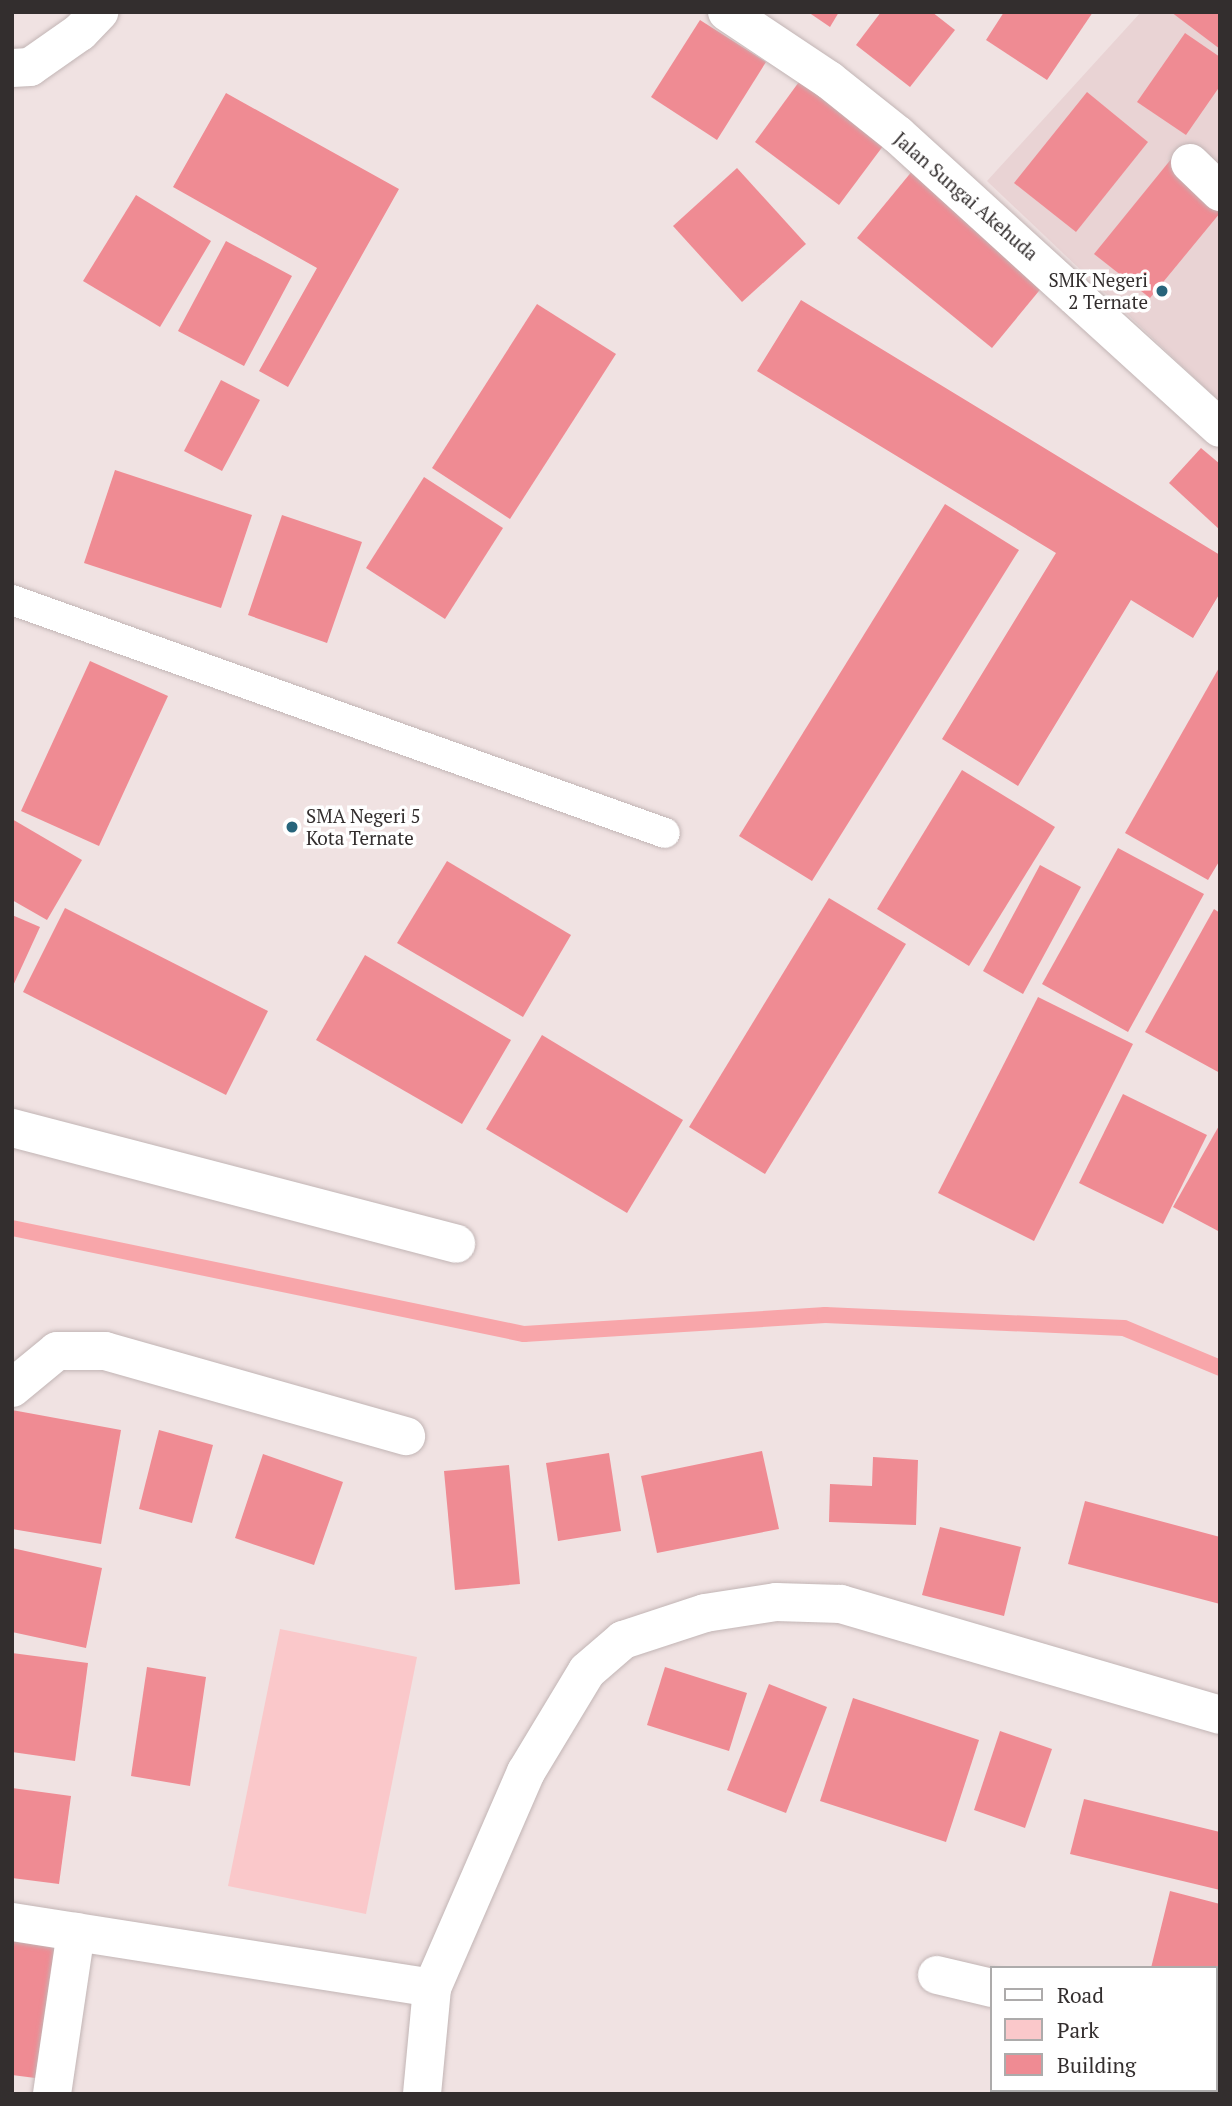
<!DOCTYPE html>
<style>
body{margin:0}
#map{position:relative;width:1232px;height:2106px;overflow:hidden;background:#f0e2e2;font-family:"PT Serif",serif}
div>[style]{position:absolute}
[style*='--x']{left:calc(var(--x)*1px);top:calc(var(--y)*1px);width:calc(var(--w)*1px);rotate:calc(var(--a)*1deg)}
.built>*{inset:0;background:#e9d3d4}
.green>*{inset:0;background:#fac8ca}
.stream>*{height:16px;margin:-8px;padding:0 8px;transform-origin:8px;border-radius:8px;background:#f8a6aa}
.building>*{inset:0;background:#ef8b93}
.roads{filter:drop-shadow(0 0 2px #c2b5b5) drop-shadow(0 0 2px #c2b5b5)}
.service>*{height:30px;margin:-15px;padding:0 15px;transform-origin:15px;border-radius:15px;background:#fff}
.minor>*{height:38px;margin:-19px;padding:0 19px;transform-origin:19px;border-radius:19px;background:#fff}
.dots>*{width:19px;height:19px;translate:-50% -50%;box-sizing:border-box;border:4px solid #fff;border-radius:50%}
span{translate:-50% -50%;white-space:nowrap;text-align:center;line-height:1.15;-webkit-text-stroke:7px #fff;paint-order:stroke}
.street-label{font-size:19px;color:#332e2e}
.poi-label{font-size:19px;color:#332e2e}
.right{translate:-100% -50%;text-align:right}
.left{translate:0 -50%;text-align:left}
.frame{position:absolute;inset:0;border:14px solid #332e2e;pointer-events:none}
.legend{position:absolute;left:990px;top:1966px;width:228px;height:126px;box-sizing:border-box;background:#fff;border:2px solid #adabab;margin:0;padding:9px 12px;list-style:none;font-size:21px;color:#332e2e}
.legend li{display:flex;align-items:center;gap:14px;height:35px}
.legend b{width:35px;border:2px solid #adabab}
</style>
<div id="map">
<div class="built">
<div style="clip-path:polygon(1141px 12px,1220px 12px,1220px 402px,987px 181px)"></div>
</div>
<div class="green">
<div style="clip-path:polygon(280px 1629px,417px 1657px,366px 1914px,228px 1886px)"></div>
</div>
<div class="stream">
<div style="--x:12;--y:1228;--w:523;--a:11.7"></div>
<div style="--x:524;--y:1334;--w:302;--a:-3.6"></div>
<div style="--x:825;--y:1315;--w:299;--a:2.5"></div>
<div style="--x:1124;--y:1328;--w:104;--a:22.6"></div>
</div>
<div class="building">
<div style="clip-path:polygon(808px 12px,839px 12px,830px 27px)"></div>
<div style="clip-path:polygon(881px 12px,932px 12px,955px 30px,910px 87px,856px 45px)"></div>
<div style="clip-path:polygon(1004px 12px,1093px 12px,1047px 80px,986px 40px)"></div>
<div style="clip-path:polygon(1171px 12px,1220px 12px,1220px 49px)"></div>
<div style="clip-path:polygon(700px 20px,766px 62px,717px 140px,651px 97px)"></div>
<div style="clip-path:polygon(1185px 33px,1220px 57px,1220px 86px,1186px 135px,1137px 102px)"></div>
<div style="clip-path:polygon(804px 75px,889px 138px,839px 205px,755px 142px)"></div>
<div style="clip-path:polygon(1087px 92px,1148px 142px,1076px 232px,1014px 183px)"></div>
<div style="clip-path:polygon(226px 93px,399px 189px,288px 387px,259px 371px,317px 268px,173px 187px)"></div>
<div style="clip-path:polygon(1172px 158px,1220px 197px,1220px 213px,1150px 298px,1094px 254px)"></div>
<div style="clip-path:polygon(737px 168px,806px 244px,742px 302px,673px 226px)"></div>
<div style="clip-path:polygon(913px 170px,1048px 280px,992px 348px,857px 238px)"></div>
<div style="clip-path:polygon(136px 195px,211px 241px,160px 327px,83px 281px)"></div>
<div style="clip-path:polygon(226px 241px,292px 276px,244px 366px,178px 331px)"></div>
<div style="clip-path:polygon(801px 300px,1220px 555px,1220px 593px,1193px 638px,1131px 600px,1018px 786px,942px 739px,1056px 553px,757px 371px)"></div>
<div style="clip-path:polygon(537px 304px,616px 354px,510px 519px,432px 468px)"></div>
<div style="clip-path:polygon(221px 380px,260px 400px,222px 471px,184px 451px)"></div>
<div style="clip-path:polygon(1201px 448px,1220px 464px,1220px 530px,1169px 483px)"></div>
<div style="clip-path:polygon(115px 470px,252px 515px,221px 608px,84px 563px)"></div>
<div style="clip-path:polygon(424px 477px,503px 528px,445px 619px,366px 568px)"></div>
<div style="clip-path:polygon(945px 504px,1019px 550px,812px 881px,739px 836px)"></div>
<div style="clip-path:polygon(282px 515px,362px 542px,327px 643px,248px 615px)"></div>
<div style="clip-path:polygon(90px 661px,168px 696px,99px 846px,21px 811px)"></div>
<div style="clip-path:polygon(1220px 666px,1220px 860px,1208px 880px,1125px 833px)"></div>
<div style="clip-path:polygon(962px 770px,1055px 827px,969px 966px,877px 909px)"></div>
<div style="clip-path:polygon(12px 819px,82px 860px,47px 920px,12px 900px)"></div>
<div style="clip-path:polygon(1118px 848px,1204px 894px,1128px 1032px,1042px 984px)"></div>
<div style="clip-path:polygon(447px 861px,571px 935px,523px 1017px,397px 943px)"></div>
<div style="clip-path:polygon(1040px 865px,1081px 887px,1023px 994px,983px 971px)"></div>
<div style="clip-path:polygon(829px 898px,906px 944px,765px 1174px,689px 1127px)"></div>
<div style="clip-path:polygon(65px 908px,268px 1011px,226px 1095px,23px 992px)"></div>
<div style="clip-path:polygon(1214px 909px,1220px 913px,1220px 1073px,1145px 1032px)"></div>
<div style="clip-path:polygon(12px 915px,40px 927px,12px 988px)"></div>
<div style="clip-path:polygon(365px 955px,511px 1040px,462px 1124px,316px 1040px)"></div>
<div style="clip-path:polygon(1038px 997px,1133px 1044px,1034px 1241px,938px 1193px)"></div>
<div style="clip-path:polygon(542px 1035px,683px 1120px,627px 1213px,486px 1129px)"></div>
<div style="clip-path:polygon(1123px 1094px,1207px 1135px,1163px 1224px,1079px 1183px)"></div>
<div style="clip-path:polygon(1220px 1124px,1220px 1232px,1173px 1207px)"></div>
<div style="clip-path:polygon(12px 1410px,121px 1430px,101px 1544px,12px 1529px)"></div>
<div style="clip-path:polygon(159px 1430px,213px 1445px,192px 1523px,139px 1509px)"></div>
<div style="clip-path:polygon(762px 1451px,779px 1529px,657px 1553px,641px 1476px)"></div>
<div style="clip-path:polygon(609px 1453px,621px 1531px,558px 1541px,546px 1463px)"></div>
<div style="clip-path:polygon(263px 1454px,343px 1482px,314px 1565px,235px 1538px)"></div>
<div style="clip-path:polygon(873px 1457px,918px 1460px,916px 1525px,829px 1522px,830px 1484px,872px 1486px)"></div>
<div style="clip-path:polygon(509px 1465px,520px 1584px,455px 1590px,444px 1471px)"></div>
<div style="clip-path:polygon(1085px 1501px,1220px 1537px,1220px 1604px,1068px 1564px)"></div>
<div style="clip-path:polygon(940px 1527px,1021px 1547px,1004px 1616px,922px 1595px)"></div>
<div style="clip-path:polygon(12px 1548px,102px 1568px,86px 1648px,12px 1632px)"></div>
<div style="clip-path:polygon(12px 1653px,88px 1663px,75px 1761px,12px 1752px)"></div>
<div style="clip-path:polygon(147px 1667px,206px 1677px,190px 1786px,131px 1776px)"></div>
<div style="clip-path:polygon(665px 1667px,747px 1693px,729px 1751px,647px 1725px)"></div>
<div style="clip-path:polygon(769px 1684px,827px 1707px,786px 1813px,727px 1790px)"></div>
<div style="clip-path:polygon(853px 1698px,979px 1740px,946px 1842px,820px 1801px)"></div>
<div style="clip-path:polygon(1000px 1731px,1052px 1749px,1025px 1828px,974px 1810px)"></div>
<div style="clip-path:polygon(12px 1788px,71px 1796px,59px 1884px,12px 1878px)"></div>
<div style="clip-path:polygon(1084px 1799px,1220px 1832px,1220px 1890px,1070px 1854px)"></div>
<div style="clip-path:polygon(1170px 1891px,1220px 1904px,1220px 1997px,1216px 1968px,1151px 1968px)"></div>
<div style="clip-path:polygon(12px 1927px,61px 1933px,43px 2079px,12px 2075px)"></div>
<div style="clip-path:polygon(1216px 2076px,1220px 2094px,1197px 2094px,1216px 2090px)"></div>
<div style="clip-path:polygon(1018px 2090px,1177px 2090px,1017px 2094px)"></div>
</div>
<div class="roads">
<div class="service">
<div style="--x:12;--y:600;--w:693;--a:19.64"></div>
</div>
<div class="minor">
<div style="--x:727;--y:12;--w:123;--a:33.7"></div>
<div style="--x:829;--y:80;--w:88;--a:38.6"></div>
<div style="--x:898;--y:135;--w:435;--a:42.3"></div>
<div style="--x:12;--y:68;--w:18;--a:-3"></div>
<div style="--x:30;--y:67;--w:61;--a:-35"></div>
<div style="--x:80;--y:32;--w:28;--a:-46"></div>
<div style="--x:1190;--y:163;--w:42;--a:44"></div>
<div style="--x:12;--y:1128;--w:459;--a:14.6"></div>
<div style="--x:12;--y:1388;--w:58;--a:-39.4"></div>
<div style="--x:57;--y:1351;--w:48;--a:0"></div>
<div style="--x:105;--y:1351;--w:313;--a:15.8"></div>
<div style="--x:12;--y:1922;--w:425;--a:8.9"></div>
<div style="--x:432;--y:1988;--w:236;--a:-66.5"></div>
<div style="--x:526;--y:1772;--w:118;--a:-58.9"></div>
<div style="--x:587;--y:1671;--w:48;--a:-40.7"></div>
<div style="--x:623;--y:1640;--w:86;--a:-18.2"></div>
<div style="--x:705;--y:1613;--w:72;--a:-8.8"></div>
<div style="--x:776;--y:1602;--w:65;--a:1.8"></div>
<div style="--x:841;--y:1604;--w:395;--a:16.3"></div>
<div style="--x:937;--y:1975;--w:57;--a:13.3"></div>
<div style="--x:1216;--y:2044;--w:4;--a:0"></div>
<div style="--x:52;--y:2094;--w:164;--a:-81.6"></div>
<div style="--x:422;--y:2094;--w:106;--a:-84.6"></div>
</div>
</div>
<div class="dots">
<div style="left:1162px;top:291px;background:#27647b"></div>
<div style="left:292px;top:827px;background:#27647b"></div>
</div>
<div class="street-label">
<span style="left:966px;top:196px;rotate:41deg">Jalan Sungai Akehuda</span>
</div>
<div class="poi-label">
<span class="right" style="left:1148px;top:291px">SMK Negeri<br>2 Ternate</span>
<span class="left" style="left:306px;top:827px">SMA Negeri 5<br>Kota Ternate</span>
</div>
<div class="frame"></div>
<ul class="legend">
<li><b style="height:9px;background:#fff"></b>Road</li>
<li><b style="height:19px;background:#fac8ca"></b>Park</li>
<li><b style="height:19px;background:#ef8b93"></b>Building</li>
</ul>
</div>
